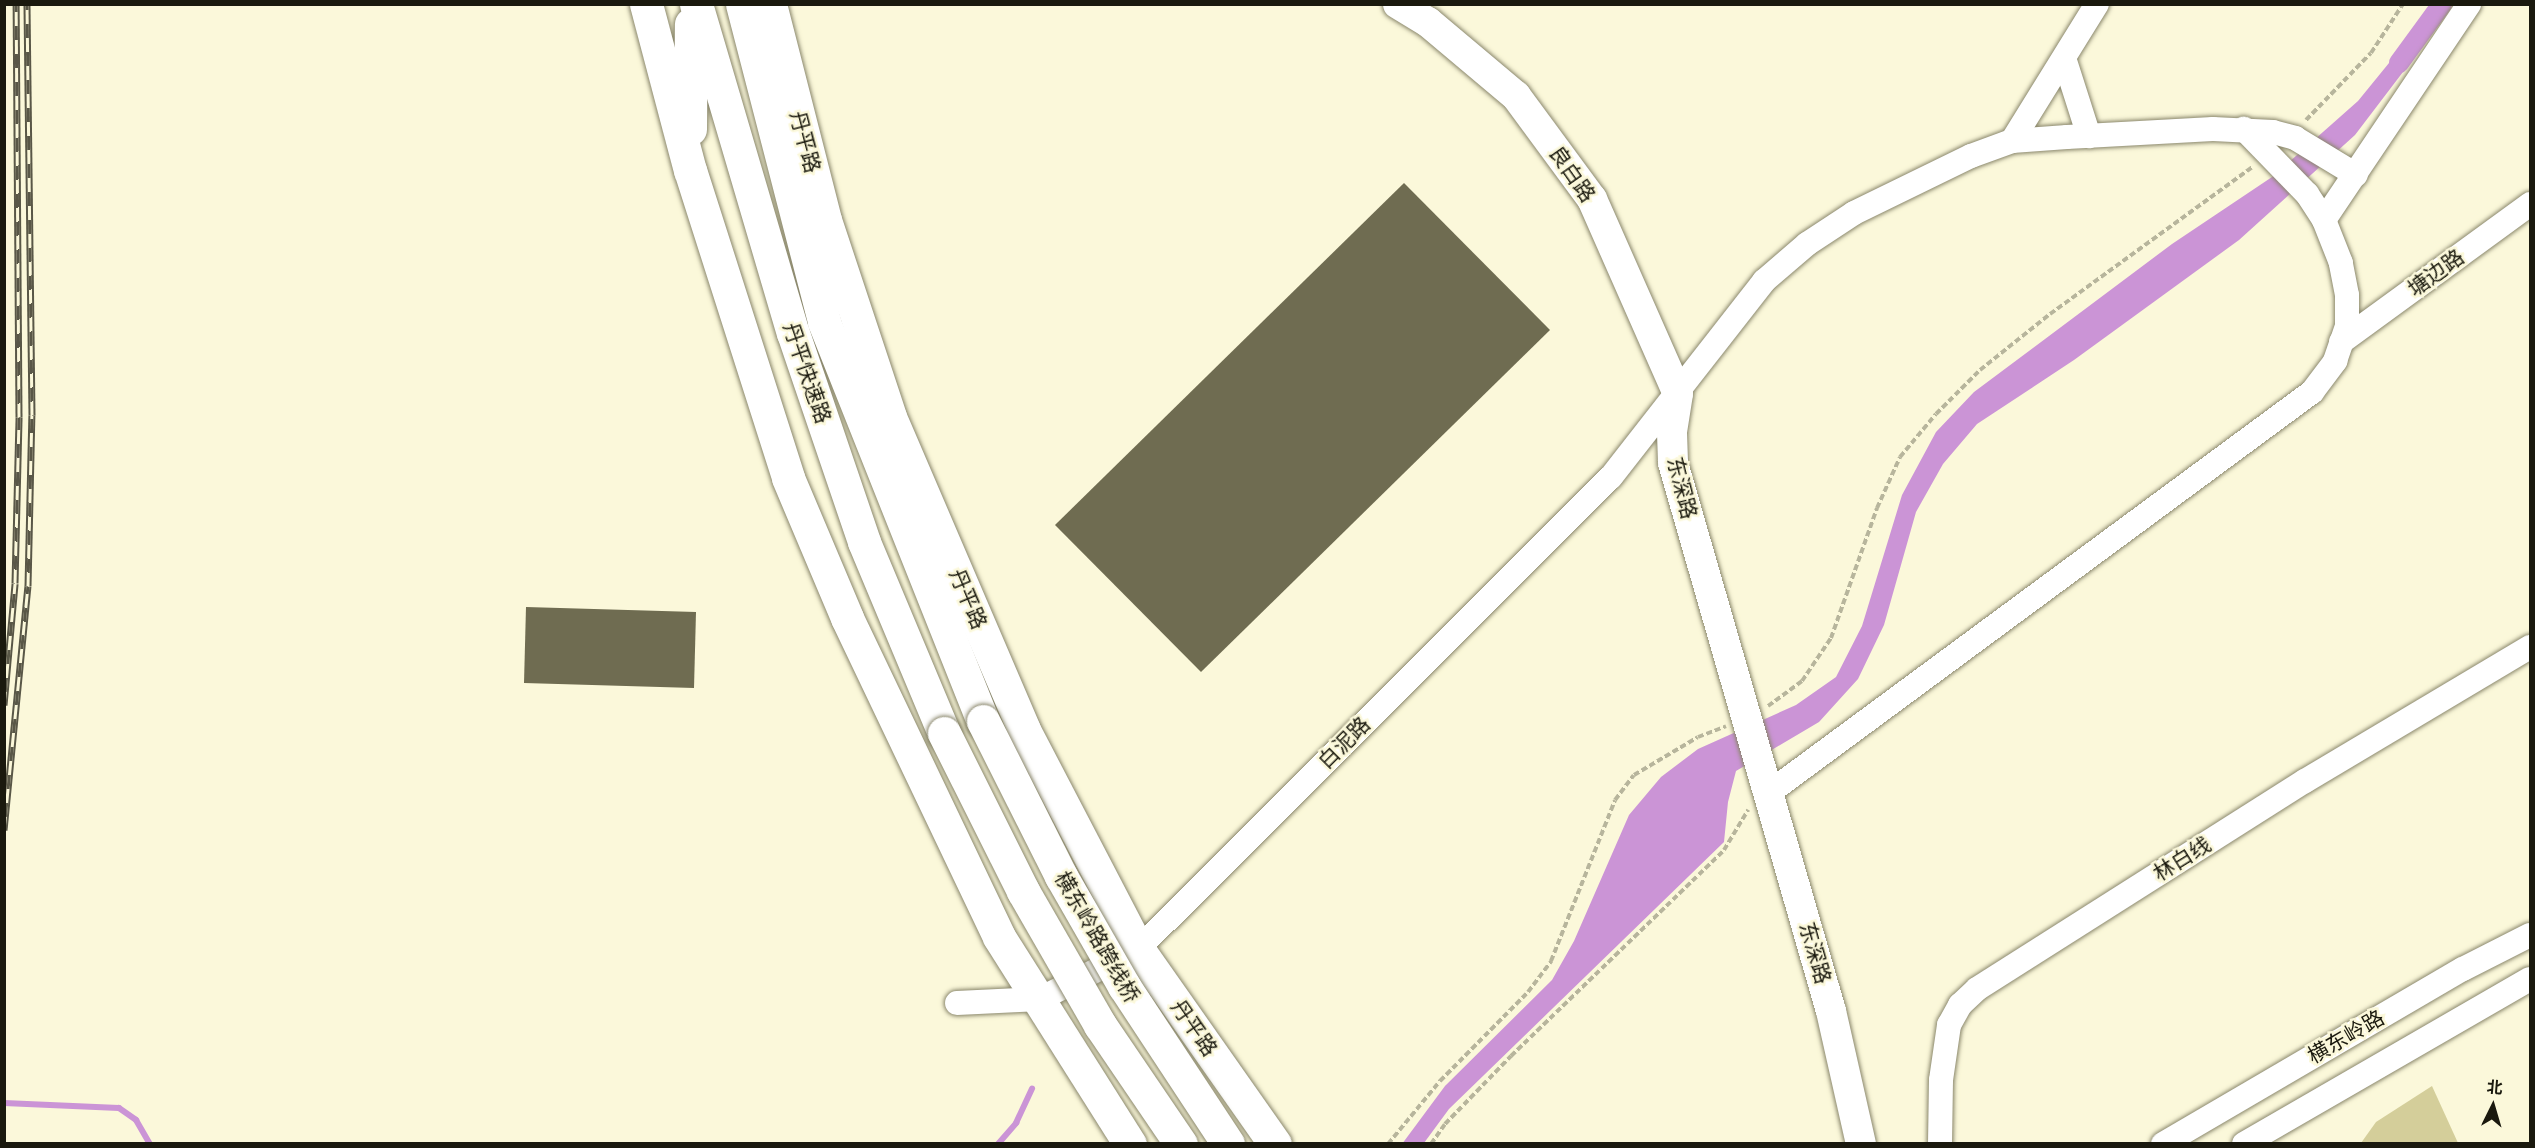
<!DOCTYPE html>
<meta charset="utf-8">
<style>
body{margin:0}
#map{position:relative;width:2535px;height:1148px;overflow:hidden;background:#fbf8da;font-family:"Source Sans 3","Noto Sans SC",sans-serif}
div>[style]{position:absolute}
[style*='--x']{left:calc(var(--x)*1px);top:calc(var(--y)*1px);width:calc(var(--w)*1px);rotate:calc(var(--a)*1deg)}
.green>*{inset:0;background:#d4ce9a}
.water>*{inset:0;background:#cb94d6}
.stream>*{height:6px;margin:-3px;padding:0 3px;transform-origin:3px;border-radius:3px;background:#cb94d6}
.canal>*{height:20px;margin:-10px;padding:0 10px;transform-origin:10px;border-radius:10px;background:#cb94d6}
.building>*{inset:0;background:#6f6c51}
.path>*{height:4px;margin-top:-2px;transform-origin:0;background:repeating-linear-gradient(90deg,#b7b59c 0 6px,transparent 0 9px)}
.roads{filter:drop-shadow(0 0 2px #8a876c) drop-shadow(0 0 2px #8a876c)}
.minor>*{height:24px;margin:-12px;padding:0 12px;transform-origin:12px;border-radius:12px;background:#fff}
.major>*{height:30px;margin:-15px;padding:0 15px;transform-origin:15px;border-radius:15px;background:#fff}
.highway>*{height:33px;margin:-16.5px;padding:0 16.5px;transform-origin:16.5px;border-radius:16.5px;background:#fff}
.rail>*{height:7px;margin-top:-3.5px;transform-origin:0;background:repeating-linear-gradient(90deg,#fbf8da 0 14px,#595747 0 28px);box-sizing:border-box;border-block:2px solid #595747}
.bridges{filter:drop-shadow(0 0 2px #8a876c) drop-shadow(0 0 2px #8a876c)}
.highway-bridge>*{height:33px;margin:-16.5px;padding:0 16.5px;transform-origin:16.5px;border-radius:16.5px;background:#fff}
span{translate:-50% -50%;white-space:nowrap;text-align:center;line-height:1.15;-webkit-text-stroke:5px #fbf8da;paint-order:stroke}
.street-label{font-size:21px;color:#1a190e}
.frame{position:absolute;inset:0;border:6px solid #1a190e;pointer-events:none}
.north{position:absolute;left:2463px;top:1076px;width:60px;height:60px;-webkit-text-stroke:4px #fbf8da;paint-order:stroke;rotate:5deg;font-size:16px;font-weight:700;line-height:24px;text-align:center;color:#1a190e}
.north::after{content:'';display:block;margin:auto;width:21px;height:27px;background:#1a190e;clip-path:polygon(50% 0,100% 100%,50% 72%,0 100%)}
</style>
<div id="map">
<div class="green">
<div style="clip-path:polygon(2432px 1086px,2458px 1143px,2361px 1143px,2376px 1122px)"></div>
</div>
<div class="water">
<div style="clip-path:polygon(2411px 36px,2422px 47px,2355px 135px,2239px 240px,2074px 360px,1977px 424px,1943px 464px,1916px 512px,1884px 625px,1858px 679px,1819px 722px,1736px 771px,1728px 802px,1724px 842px,1449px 1109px,1424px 1143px,1402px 1144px,1445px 1086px,1552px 980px,1574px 941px,1629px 815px,1661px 777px,1698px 749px,1796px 705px,1836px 677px,1862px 626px,1902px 495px,1936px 432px,1974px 392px,2172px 244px,2272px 177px,2358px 101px)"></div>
</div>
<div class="stream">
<div style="--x:4;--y:1103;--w:115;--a:2.5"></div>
<div style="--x:119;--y:1108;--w:21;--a:35"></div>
<div style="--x:136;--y:1120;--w:28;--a:60"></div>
<div style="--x:998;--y:1144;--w:28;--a:-49"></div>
<div style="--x:1016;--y:1123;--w:38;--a:-65"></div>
</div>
<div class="canal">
<div style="--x:2399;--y:63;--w:73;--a:-53.9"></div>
</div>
<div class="building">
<div style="clip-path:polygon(1404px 183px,1550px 330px,1201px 672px,1055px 525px)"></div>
<div style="clip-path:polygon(526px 607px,696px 612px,694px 688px,524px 683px)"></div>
</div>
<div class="path">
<div style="--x:2306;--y:120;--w:93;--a:-45.9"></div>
<div style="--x:2371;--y:53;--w:59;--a:-56.9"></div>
<div style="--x:1768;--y:706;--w:42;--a:-36.3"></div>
<div style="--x:1802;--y:681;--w:52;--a:-56"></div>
<div style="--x:1831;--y:638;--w:138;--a:-70.5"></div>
<div style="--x:1877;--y:508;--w:56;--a:-65.7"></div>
<div style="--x:1900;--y:457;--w:56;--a:-50.1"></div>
<div style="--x:1936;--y:414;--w:62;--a:-45"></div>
<div style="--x:1980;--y:370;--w:90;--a:-38.7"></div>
<div style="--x:2050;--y:314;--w:250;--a:-36"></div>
<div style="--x:1388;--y:1144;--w:82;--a:-50.5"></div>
<div style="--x:1440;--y:1081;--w:125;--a:-45.3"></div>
<div style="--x:1528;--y:992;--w:39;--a:-53"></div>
<div style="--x:1551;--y:961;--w:173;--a:-68.3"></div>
<div style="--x:1615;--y:800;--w:31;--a:-53"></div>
<div style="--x:1634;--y:775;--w:74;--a:-30.7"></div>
<div style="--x:1698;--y:737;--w:30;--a:-21"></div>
<div style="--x:1431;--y:1144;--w:24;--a:-55"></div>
<div style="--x:1445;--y:1124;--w:95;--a:-45.9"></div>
<div style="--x:1511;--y:1056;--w:296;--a:-44"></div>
<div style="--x:1724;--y:850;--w:47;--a:-59"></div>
</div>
<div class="roads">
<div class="minor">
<div style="--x:2065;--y:61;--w:79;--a:72.3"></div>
<div style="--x:2012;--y:141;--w:161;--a:-58.2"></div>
<div style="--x:2324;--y:220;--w:260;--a:-56.1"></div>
<div style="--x:2341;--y:342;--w:234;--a:-36.1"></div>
<div style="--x:1770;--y:792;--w:674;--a:-36.43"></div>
<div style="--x:2312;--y:392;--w:39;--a:-53"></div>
<div style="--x:2335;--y:361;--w:37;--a:-71"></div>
<div style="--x:2347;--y:326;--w:31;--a:-90"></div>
<div style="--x:2347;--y:295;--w:33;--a:-101"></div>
<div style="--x:2341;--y:263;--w:46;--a:-111.6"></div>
<div style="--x:2324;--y:220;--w:31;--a:-123"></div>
<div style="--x:2307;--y:194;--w:91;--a:-134.1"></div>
<div style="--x:957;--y:1003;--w:83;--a:-2.8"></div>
<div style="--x:1040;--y:999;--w:110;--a:-27"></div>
<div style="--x:1138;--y:949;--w:668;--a:-44.94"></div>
<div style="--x:1611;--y:477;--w:249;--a:-52"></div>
<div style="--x:1764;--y:281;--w:57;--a:-40.7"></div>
<div style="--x:1807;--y:244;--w:56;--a:-33.4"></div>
<div style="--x:1854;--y:213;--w:130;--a:-26"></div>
<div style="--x:1971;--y:156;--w:44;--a:-20.1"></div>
<div style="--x:2012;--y:141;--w:55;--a:-4.2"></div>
<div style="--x:2067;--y:137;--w:146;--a:-3.1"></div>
<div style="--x:2213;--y:129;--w:60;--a:2.9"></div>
<div style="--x:2273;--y:132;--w:23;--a:15"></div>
<div style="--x:2295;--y:138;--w:71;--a:31.2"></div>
<div style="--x:1940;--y:1144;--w:64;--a:-89.1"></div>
<div style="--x:1941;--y:1080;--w:56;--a:-81.7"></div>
<div style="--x:1949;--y:1025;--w:23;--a:-61"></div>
<div style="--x:1960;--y:1005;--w:23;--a:-43"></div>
<div style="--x:1977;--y:989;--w:388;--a:-32.4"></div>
<div style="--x:2305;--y:781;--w:262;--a:-30.8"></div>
<div style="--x:2163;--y:1144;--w:347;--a:-30.3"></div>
<div style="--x:2463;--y:969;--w:75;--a:-26.9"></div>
<div style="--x:2244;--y:1144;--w:330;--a:-30"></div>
</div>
<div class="major">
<div style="--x:1398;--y:4;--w:35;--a:31"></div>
<div style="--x:1428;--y:22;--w:115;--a:40.1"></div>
<div style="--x:1516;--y:96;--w:128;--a:53.6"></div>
<div style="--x:1592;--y:199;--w:213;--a:66.2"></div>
<div style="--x:1678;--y:394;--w:39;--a:99"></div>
<div style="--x:1672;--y:433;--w:30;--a:88"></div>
<div style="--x:1673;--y:463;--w:570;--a:73.92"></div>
<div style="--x:1831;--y:1011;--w:136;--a:77.3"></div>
</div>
<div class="highway">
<div style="--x:646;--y:4;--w:172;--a:75.2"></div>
<div style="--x:690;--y:170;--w:323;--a:72.3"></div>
<div style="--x:788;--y:478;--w:152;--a:67.1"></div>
<div style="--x:847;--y:618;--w:353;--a:64.5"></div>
<div style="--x:999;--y:937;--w:245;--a:57.7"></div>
<div style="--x:696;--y:4;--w:343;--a:73.6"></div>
<div style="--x:793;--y:333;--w:221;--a:71.2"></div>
<div style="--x:864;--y:542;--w:207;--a:67.3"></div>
<div style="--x:742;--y:4;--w:328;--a:75.5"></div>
<div style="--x:824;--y:322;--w:430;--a:68.3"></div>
<div style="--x:770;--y:4;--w:223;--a:75.7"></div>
<div style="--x:825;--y:220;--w:207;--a:71.7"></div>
<div style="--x:890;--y:417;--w:340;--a:66.8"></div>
<div style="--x:1024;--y:730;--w:247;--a:62.5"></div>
<div style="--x:1138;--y:949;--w:238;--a:54.9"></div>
<div style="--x:690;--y:129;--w:105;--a:-89.5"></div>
</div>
</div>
<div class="rail">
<div style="--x:4;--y:705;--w:122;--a:-84.8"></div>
<div style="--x:15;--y:583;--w:166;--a:-88.6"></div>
<div style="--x:19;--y:417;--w:413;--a:-90.4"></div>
<div style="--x:4;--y:830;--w:245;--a:-84.4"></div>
<div style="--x:28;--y:586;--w:171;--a:-88.7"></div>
<div style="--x:32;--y:415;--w:411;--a:-90.7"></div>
</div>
<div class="bridges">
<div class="highway-bridge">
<div style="--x:983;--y:721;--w:174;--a:63.3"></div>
<div style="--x:1061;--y:876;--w:127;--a:60.2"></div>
<div style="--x:1124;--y:986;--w:189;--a:56.6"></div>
<div style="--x:944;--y:733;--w:177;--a:63.4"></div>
<div style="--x:1023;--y:891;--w:155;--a:60.1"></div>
<div style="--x:1100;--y:1025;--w:144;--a:55.8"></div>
</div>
</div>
<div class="street-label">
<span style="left:805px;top:142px;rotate:75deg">丹平路</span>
<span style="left:1572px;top:174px;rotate:55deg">良白路</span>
<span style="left:2436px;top:273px;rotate:-36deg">塘边路</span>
<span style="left:807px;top:373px;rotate:71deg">丹平快速路</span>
<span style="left:1682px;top:488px;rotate:76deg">东深路</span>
<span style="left:968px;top:599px;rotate:67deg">丹平路</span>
<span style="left:1344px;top:743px;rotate:-45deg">白泥路</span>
<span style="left:2182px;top:859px;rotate:-32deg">林白线</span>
<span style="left:1097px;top:937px;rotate:60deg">横东岭路跨线桥</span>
<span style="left:1815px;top:953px;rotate:74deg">东深路</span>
<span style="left:1194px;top:1028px;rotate:55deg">丹平路</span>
<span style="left:2346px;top:1037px;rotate:-30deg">横东岭路</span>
</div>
<div class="frame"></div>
<div class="north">北</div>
</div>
